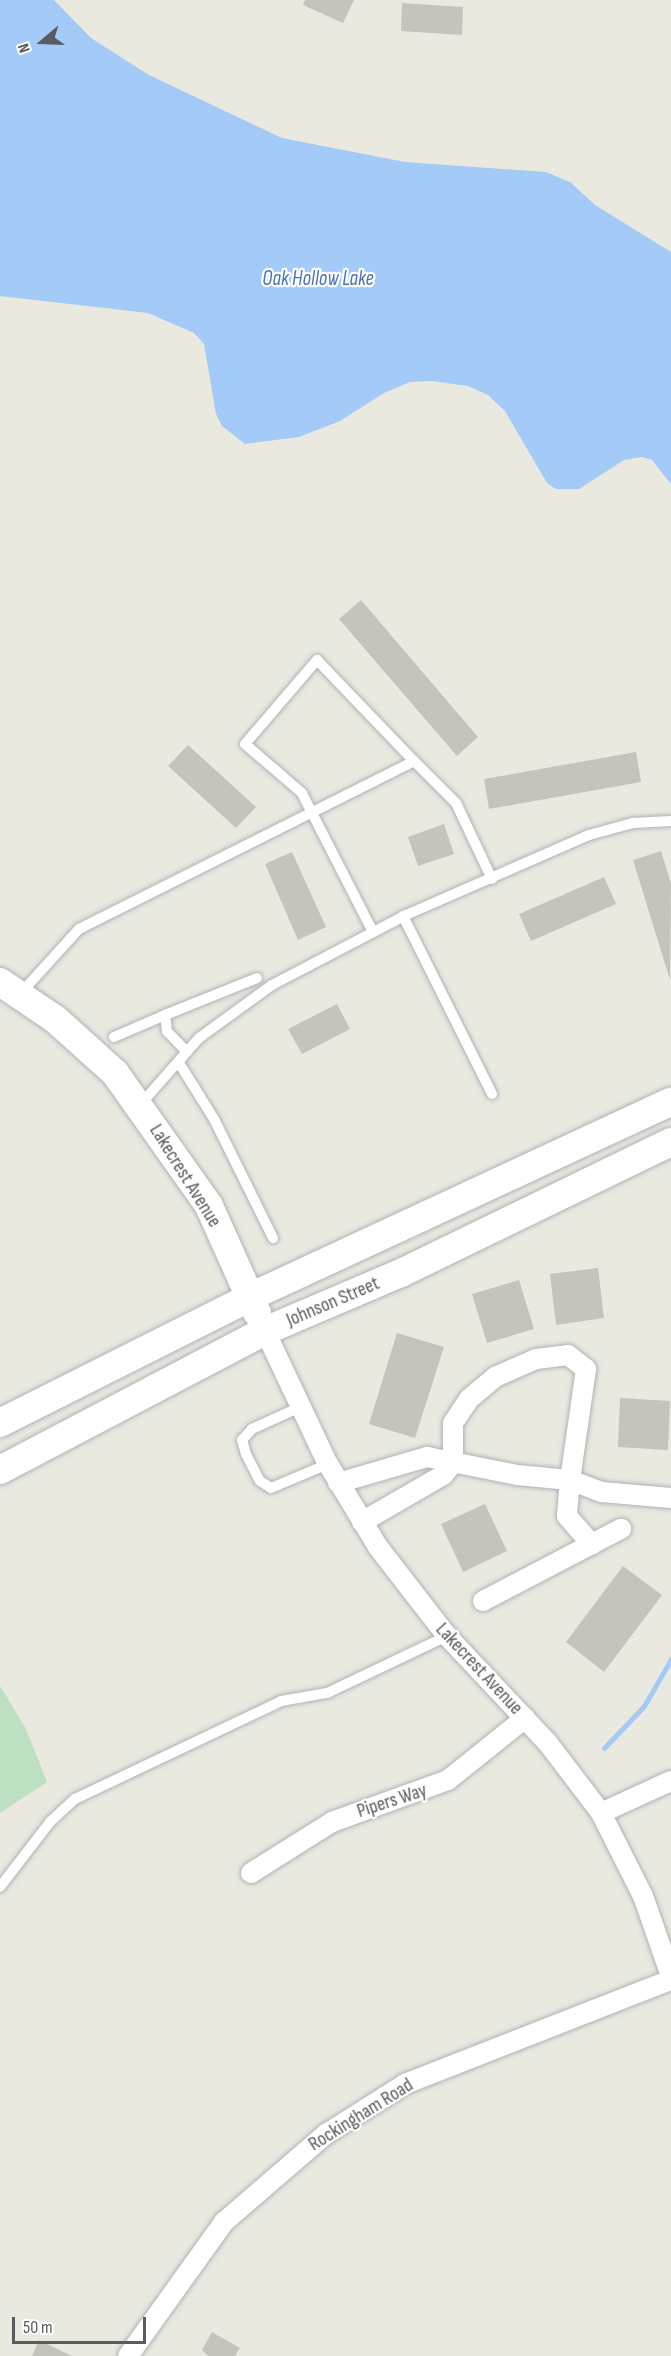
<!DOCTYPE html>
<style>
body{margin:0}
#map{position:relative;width:671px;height:2356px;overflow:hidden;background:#eae9e0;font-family:"Sofia Sans Condensed",sans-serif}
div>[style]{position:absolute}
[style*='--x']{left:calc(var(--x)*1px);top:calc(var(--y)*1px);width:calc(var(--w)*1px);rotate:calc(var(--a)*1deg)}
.green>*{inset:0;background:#bee0c2}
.water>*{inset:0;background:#a4caf7}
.stream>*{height:5px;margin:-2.5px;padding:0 2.5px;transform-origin:2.5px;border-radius:2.5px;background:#a4caf7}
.building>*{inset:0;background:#c6c3bd}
.roads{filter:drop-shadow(0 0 2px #b1b2b7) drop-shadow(0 0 2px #b1b2b7)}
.lane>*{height:10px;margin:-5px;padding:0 5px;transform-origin:5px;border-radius:5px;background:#fff}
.street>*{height:20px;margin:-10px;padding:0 10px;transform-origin:10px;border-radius:10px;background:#fff}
.secondary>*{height:28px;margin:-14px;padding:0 14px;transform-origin:14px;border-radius:14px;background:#fff}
span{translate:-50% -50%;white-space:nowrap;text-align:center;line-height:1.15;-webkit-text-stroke:4.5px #fff;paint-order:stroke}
.street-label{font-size:20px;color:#595b60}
.water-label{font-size:21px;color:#4a73b7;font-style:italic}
.north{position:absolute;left:12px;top:12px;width:60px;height:60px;-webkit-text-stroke:4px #fff;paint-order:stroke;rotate:251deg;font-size:16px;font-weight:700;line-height:24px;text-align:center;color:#595b60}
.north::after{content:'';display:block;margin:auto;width:21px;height:27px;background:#595b60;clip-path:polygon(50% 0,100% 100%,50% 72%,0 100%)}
.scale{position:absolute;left:12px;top:2317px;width:134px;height:27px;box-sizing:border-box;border:3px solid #595b60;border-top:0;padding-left:8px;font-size:18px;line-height:21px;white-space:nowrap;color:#595b60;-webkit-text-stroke:4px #fff;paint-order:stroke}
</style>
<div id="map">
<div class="green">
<div style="clip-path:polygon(0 1686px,26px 1729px,47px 1782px,0 1813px)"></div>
</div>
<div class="water">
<div style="clip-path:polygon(0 0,54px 0,91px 38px,149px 75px,282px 138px,405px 162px,546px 172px,570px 182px,595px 205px,671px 252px,671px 484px,652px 460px,642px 457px,624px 460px,579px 489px,556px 489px,547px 483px,505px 411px,488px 395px,468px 386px,432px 381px,410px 382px,384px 393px,340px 421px,299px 437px,245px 444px,222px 426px,216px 414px,204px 344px,194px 333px,148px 313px,0 296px)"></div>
</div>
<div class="stream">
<div style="--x:604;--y:1748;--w:58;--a:-46.4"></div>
<div style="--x:644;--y:1706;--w:54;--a:-60.1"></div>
</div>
<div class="building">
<div style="clip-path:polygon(305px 0,354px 0,343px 23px,303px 5px)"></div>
<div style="clip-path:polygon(402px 3px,463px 7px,462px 35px,401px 31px)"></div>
<div style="clip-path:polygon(361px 600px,478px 737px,457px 756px,339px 619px)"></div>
<div style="clip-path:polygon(188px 745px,256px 807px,236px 828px,168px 766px)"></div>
<div style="clip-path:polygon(636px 752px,641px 782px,489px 809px,484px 779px)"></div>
<div style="clip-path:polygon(444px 824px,454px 854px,418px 866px,408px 837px)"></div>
<div style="clip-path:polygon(661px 851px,671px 884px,670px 980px,633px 860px)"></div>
<div style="clip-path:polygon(292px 852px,326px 927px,298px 940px,265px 864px)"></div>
<div style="clip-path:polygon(604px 877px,616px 904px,531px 941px,519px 914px)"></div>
<div style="clip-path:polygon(337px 1004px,350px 1029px,302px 1054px,288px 1029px)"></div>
<div style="clip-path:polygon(598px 1268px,604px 1318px,556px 1325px,550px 1274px)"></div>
<div style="clip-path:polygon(519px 1280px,534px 1329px,487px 1343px,472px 1294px)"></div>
<div style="clip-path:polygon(397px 1333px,444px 1347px,415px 1438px,369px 1424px)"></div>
<div style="clip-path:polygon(620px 1398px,670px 1401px,668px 1450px,618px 1447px)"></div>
<div style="clip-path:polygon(485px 1504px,507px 1551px,463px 1572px,441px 1524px)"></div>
<div style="clip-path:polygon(623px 1566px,662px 1595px,604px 1672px,566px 1642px)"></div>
<div style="clip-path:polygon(212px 2332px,240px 2348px,235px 2356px,208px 2356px,202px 2350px)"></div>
<div style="clip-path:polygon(39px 2340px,72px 2356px,32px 2356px)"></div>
</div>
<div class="roads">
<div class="lane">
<div style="--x:403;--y:916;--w:199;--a:63.4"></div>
<div style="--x:373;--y:932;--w:156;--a:-117.1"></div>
<div style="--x:302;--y:793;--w:75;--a:-139.3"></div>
<div style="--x:245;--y:744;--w:111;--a:-49.4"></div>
<div style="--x:317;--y:660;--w:140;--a:46.2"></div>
<div style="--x:20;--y:994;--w:88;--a:-47.8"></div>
<div style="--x:79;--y:929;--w:375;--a:-26.6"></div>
<div style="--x:414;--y:761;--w:59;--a:45"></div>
<div style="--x:456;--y:803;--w:84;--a:64.7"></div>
<div style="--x:114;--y:1037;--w:56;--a:-23.3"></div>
<div style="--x:187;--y:1052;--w:29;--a:-134"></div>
<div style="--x:167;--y:1031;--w:16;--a:-97"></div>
<div style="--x:165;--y:1015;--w:99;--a:-21.9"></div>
<div style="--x:179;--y:1063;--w:66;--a:58"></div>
<div style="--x:214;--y:1119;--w:133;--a:63.6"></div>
<div style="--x:139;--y:1106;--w:91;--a:-48.6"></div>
<div style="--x:199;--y:1038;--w:90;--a:-36"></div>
<div style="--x:272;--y:985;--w:151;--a:-27.6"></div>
<div style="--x:406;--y:915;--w:200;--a:-23.6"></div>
<div style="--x:589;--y:835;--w:46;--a:-15.3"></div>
<div style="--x:633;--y:823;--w:38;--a:-3"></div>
<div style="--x:298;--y:1408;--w:51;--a:155.5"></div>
<div style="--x:252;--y:1429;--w:15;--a:132"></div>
<div style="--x:242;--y:1440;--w:15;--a:74"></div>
<div style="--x:246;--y:1454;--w:30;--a:63"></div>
<div style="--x:260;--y:1481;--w:13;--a:32"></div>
<div style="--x:271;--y:1488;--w:62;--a:-22.8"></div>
<div style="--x:0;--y:1887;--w:82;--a:-52.4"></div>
<div style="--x:50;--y:1822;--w:34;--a:-43"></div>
<div style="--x:75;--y:1799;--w:228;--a:-25.4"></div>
<div style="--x:281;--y:1701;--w:47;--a:-9.9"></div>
<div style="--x:327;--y:1693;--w:133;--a:-25.4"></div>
</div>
<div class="street">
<div style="--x:265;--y:1331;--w:147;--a:64.7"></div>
<div style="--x:328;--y:1464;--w:97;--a:58.9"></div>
<div style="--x:378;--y:1547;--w:113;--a:52.2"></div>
<div style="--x:447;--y:1636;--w:146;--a:46.7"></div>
<div style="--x:547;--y:1742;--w:89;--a:52.7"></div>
<div style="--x:601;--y:1813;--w:93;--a:63.2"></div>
<div style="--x:643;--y:1896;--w:85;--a:70.7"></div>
<div style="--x:338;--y:1483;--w:93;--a:-16.3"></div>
<div style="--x:427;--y:1457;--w:92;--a:11.3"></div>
<div style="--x:517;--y:1475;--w:53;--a:5.4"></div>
<div style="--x:570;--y:1480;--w:36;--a:95"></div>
<div style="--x:567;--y:1516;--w:38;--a:49"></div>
<div style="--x:362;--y:1522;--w:94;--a:-30.1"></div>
<div style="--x:443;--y:1475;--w:16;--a:-50"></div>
<div style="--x:453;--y:1463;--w:40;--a:-90"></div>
<div style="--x:453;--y:1423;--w:29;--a:-56"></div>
<div style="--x:469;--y:1399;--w:34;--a:-40"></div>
<div style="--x:495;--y:1377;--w:45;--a:-23.7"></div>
<div style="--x:536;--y:1359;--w:32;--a:-7"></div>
<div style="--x:568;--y:1355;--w:23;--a:38"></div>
<div style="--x:586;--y:1369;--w:112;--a:98.2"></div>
<div style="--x:570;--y:1480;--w:34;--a:21"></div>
<div style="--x:602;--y:1492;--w:69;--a:5"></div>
<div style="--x:483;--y:1601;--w:156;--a:-27.6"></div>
<div style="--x:601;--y:1813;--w:77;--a:-24.6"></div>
<div style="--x:251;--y:1873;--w:96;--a:-32.2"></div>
<div style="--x:332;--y:1822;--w:123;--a:-19.9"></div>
<div style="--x:448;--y:1780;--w:99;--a:-38.8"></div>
<div style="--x:128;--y:2356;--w:165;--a:-54.4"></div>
<div style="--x:224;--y:2222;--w:135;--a:-40.8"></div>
<div style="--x:326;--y:2134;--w:93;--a:-32.3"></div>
<div style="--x:405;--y:2084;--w:286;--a:-21.4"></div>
</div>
<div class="secondary">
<div style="--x:0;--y:982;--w:66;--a:33.9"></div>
<div style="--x:55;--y:1019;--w:81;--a:42"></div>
<div style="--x:115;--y:1073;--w:163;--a:54.7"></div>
<div style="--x:209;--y:1206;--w:117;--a:65.8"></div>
<div style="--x:0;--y:1423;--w:280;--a:-26.7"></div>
<div style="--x:250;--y:1297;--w:464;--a:-24.9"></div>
<div style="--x:0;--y:1470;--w:299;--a:-27.7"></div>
<div style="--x:265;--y:1331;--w:148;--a:-23.1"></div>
<div style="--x:401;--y:1273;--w:300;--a:-25.9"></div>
</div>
</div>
<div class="street-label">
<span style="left:185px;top:1176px;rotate:58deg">Lakecrest Avenue</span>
<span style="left:333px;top:1302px;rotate:-23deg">Johnson Street</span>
<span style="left:479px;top:1669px;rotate:47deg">Lakecrest Avenue</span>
<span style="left:392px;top:1801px;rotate:-18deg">Pipers Way</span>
<span style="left:361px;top:2115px;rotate:-32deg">Rockingham Road</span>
</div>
<div class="water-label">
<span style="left:318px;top:279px">Oak Hollow Lake</span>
</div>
<div class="north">N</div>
<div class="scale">50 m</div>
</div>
